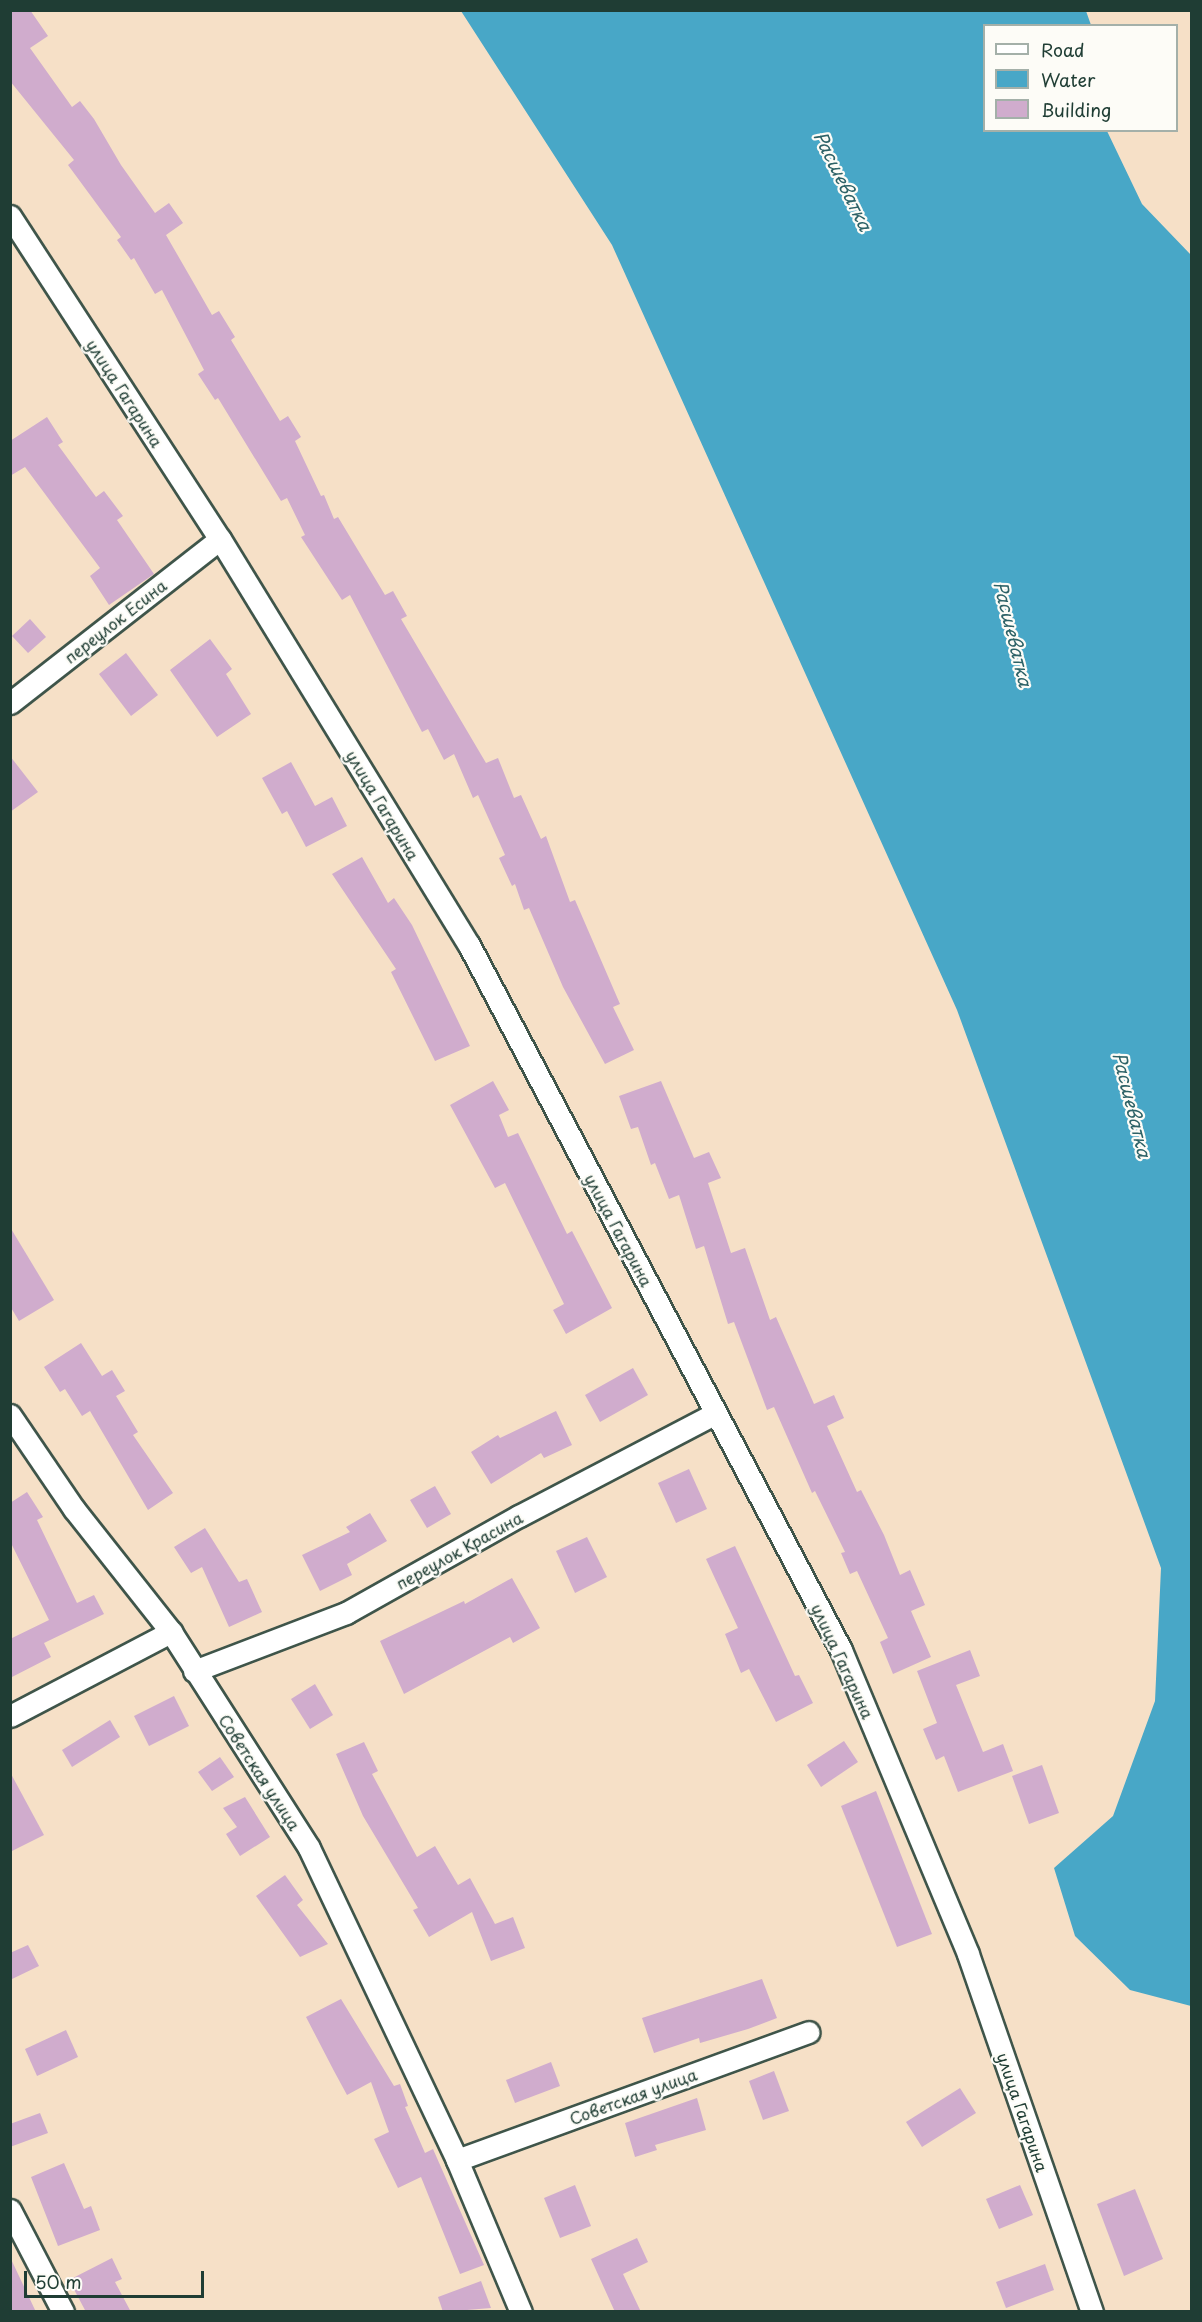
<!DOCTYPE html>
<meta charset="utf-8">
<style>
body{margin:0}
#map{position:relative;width:1202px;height:2322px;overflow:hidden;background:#f6e0c7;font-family:"Playpen Sans",sans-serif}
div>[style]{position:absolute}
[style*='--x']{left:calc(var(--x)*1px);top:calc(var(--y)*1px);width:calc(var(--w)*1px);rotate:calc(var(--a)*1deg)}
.water>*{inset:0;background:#48a7c7}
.building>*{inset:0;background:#d0accd}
.roads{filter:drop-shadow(2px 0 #3f554a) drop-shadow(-2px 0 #3f554a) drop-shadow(0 2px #3f554a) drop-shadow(0 -2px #3f554a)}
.minor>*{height:21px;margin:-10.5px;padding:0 10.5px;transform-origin:10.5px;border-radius:10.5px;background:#fff}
span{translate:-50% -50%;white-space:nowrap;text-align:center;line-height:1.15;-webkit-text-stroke:4.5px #fdfcf7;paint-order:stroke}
.street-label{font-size:16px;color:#1f3d34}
.water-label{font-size:18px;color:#2d6267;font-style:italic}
.frame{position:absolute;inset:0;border:12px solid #1f3d34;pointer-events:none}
.legend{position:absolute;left:983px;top:24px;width:195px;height:108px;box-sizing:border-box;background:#fdfcf7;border:2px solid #a4b0a9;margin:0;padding:8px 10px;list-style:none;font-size:18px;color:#1f3d34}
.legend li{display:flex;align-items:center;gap:12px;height:30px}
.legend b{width:30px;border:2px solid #a4b0a9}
.scale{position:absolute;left:24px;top:2271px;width:180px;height:27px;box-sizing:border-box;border:3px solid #1f3d34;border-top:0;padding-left:8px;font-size:18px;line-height:21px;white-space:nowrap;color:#1f3d34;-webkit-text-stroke:4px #fdfcf7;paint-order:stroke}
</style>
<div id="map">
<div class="water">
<div style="clip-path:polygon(461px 11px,1086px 11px,1091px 25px,984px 26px,984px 130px,1107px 131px,1142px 204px,1191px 255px,1191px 2006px,1130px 1990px,1075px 1936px,1054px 1868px,1113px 1816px,1155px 1701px,1161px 1568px,957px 1010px,612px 245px)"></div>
</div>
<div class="building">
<div style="clip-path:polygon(10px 10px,30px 10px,48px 36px,30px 48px,72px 107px,80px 101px,94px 119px,121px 165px,155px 213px,169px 203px,183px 223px,166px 235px,196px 287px,212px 315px,219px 311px,235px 337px,231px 340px,280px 421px,288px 416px,301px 437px,295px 441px,321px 496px,324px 495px,334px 519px,338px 517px,385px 595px,393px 591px,407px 616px,401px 619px,486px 763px,498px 758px,514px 798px,521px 795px,541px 839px,546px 836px,570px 902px,575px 900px,620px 1004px,613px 1007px,634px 1050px,605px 1064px,563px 987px,529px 908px,524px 910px,515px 884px,512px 886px,499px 858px,505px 855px,478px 795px,473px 798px,454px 754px,444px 760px,428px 729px,422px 732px,350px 595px,342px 600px,301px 537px,305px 535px,287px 498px,281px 501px,218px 398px,215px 400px,198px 374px,204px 370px,162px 290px,155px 294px,134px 258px,131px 260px,117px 240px,121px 237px,68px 165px,74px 160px,10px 81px)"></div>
<div style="clip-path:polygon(47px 417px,63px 442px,58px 445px,96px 497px,104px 491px,123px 516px,117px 520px,154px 574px,109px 605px,90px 576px,100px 568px,25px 467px,10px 476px,10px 441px)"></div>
<div style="clip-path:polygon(30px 619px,46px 637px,28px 653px,12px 636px)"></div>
<div style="clip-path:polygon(210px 639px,232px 669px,226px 674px,251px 714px,217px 737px,170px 670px)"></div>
<div style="clip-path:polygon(126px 653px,158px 695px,131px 716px,99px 674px)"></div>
<div style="clip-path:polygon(10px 756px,38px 792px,10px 812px)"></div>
<div style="clip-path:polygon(291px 762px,315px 806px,332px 797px,347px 826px,306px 847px,287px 811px,282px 814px,262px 778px)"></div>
<div style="clip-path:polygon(362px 857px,388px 903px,394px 898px,412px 925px,470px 1046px,435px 1061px,391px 972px,396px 969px,332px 874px)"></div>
<div style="clip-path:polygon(493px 1081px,509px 1110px,499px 1115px,508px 1137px,518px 1133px,567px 1234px,572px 1231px,612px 1308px,566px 1334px,553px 1310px,564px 1304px,505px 1183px,495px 1188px,450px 1105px)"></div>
<div style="clip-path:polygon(661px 1081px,694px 1158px,709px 1152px,721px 1178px,708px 1183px,731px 1253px,745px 1248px,770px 1320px,776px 1317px,814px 1404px,834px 1395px,844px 1418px,827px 1426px,857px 1492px,861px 1490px,884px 1535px,900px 1575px,910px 1570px,925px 1605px,911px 1611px,931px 1657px,893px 1674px,880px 1642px,888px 1638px,857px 1571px,850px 1574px,841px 1553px,845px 1552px,815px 1491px,812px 1493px,774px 1407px,767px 1410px,734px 1322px,728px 1324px,704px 1246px,696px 1249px,679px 1195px,669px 1199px,655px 1163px,651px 1165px,638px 1127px,631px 1129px,619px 1096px)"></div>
<div style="clip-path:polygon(10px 1227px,54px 1300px,19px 1321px,10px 1306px)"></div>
<div style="clip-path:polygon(81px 1343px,102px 1376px,112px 1370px,125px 1391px,116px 1396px,138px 1432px,133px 1435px,173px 1493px,148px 1510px,90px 1411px,82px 1416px,65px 1389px,60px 1392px,44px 1367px)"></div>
<div style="clip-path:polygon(633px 1368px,648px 1395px,600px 1422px,585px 1395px)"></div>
<div style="clip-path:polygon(556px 1411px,572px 1445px,544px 1458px,541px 1453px,491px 1484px,471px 1452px,498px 1435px,500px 1438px)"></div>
<div style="clip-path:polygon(689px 1469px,707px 1509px,676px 1523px,658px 1483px)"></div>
<div style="clip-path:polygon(435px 1486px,451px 1514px,427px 1528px,410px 1500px)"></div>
<div style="clip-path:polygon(27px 1492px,43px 1517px,37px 1520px,77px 1603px,94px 1595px,104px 1614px,44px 1643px,51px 1657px,10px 1678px,10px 1639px,49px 1620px,10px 1541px,10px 1503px)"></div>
<div style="clip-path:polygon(370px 1513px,387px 1541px,347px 1564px,352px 1575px,320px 1591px,302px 1555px,350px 1532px,346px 1527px)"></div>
<div style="clip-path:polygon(205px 1528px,239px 1582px,247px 1579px,262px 1612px,229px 1627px,202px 1567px,191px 1573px,174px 1547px)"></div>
<div style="clip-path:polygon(587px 1537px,607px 1577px,575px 1593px,556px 1551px)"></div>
<div style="clip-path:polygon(735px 1546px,795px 1676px,799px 1675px,813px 1703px,776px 1722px,749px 1669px,741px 1673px,725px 1634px,738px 1628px,706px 1559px)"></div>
<div style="clip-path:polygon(512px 1578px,540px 1628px,513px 1643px,510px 1637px,404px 1694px,380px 1641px,464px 1601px,465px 1604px)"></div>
<div style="clip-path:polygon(970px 1650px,980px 1676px,956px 1685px,983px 1752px,1003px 1744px,1013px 1771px,958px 1792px,944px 1756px,936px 1760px,923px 1729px,937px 1723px,917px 1671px)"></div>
<div style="clip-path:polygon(315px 1684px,333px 1715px,310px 1729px,291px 1699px)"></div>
<div style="clip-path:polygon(174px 1696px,189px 1726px,149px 1746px,134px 1716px)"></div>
<div style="clip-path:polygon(110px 1720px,120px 1737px,72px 1767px,62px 1750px)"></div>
<div style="clip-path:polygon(844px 1741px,858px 1762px,821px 1787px,807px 1765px)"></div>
<div style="clip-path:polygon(364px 1742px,378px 1771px,372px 1774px,417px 1857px,435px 1846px,458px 1885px,470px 1878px,495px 1924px,513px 1917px,525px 1948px,491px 1961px,472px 1912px,429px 1937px,413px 1910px,418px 1908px,363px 1816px,336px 1754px)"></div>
<div style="clip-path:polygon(220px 1757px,234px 1777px,212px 1791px,198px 1772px)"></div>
<div style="clip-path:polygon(1042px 1765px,1059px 1813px,1029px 1824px,1012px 1776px)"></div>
<div style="clip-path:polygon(10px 1772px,44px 1835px,10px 1852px)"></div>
<div style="clip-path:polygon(876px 1791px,932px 1934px,897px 1947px,841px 1806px)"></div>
<div style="clip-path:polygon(245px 1797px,270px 1837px,240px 1856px,226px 1834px,237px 1827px,223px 1808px)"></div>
<div style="clip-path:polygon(285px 1875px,303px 1900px,297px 1905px,328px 1944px,300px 1957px,256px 1896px)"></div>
<div style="clip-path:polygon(28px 1945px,39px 1966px,10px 1980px,10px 1953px)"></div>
<div style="clip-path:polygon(762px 1979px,777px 2018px,748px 2029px,700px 2043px,699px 2038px,654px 2053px,642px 2018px)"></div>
<div style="clip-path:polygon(341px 1999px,394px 2086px,400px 2084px,408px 2106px,405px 2107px,425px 2153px,433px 2149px,484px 2265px,460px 2274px,421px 2177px,398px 2188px,374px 2139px,389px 2132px,371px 2082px,347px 2095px,334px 2071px,306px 2017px)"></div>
<div style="clip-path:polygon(66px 2030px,78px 2057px,37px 2076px,25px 2049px)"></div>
<div style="clip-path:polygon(551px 2062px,560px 2086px,515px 2103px,506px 2080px)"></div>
<div style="clip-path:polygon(774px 2071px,789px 2111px,763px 2120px,749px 2081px)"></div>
<div style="clip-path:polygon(960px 2088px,976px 2113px,922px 2147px,906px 2122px)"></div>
<div style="clip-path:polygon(697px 2098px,706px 2130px,655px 2145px,657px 2150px,635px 2157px,625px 2123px)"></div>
<div style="clip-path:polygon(40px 2113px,48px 2133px,10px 2147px,10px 2124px)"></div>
<div style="clip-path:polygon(64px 2163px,84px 2209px,91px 2206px,100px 2230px,58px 2246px,31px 2177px)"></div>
<div style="clip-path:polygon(575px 2185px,591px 2226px,560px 2238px,544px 2198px)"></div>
<div style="clip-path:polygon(1020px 2185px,1033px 2215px,999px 2229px,986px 2199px)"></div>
<div style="clip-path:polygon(1135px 2189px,1163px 2259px,1124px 2276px,1097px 2204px)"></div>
<div style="clip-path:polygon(637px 2238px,648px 2262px,623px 2274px,641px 2312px,615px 2312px,591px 2259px)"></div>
<div style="clip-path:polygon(10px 2257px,36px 2312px,10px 2312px)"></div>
<div style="clip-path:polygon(112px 2258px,122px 2279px,115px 2282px,131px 2312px,86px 2312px,69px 2280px)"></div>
<div style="clip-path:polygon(1045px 2264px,1054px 2290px,1006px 2308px,996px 2282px)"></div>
<div style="clip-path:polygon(481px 2281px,491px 2308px,443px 2312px,438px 2297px)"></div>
</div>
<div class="roads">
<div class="minor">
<div style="--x:10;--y:216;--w:385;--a:57"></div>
<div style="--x:220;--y:539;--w:476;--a:58.5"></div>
<div style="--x:469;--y:945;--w:797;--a:62.18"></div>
<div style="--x:841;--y:1650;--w:329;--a:67.3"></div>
<div style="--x:968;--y:1954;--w:379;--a:70.9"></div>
<div style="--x:10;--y:703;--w:266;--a:-38"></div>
<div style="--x:10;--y:1415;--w:114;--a:55.8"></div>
<div style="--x:74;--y:1509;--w:157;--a:51.7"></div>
<div style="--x:171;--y:1632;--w:256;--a:57.4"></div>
<div style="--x:309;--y:1848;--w:345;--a:64.6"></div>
<div style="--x:457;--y:2160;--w:165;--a:67.2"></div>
<div style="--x:194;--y:1671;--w:163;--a:-20.9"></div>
<div style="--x:346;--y:1613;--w:198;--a:-29.3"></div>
<div style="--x:519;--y:1516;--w:222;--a:-27.6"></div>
<div style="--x:10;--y:1716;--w:182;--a:-27.6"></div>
<div style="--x:457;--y:2160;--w:374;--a:-20"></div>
<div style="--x:10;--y:2210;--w:115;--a:62.5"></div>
</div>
</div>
<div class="street-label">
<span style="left:125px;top:393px;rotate:57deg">улица Гагарина</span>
<span style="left:115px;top:621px;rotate:-38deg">переулок Есина</span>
<span style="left:383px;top:805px;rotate:59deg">улица Гагарина</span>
<span style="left:619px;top:1230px;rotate:62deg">улица Гагарина</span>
<span style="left:459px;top:1550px;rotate:-29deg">переулок Красина</span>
<span style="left:843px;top:1661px;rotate:65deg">улица Гагарина</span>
<span style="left:260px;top:1772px;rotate:57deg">Советская улица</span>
<span style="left:633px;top:2096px;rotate:-20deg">Советская улица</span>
<span style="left:1023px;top:2112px;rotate:71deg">улица Гагарина</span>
</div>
<div class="water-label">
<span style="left:843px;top:181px;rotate:64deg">Расшеватка</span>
<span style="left:1013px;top:634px;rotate:76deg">Расшеватка</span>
<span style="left:1132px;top:1105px;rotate:76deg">Расшеватка</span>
</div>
<div class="frame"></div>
<ul class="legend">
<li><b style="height:8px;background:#fff"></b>Road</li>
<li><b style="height:16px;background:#48a7c7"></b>Water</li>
<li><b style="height:16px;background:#d0accd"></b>Building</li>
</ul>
<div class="scale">50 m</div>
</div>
